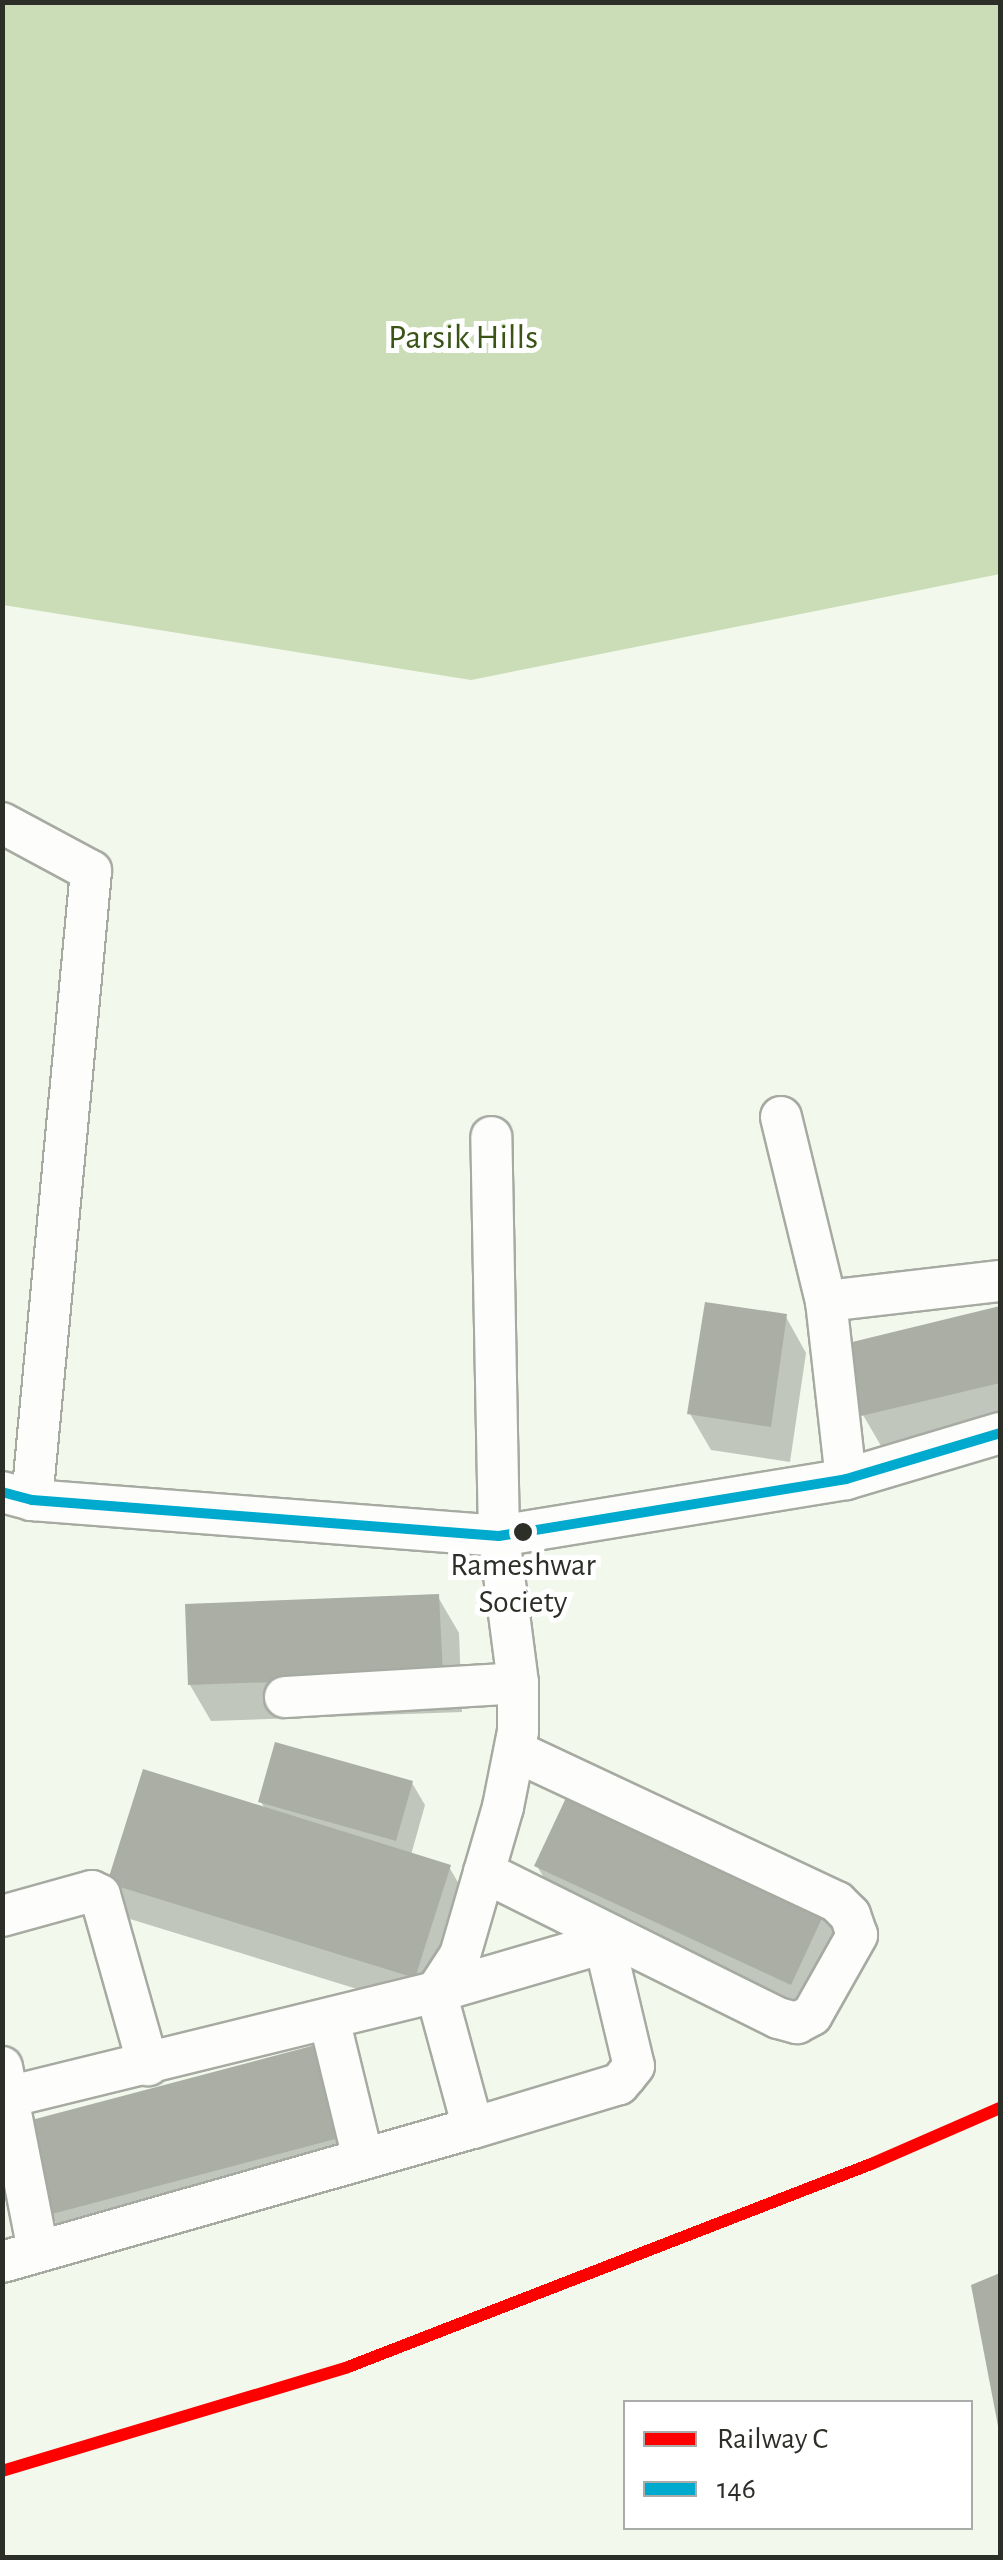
<!DOCTYPE html>
<style>
body{margin:0}
#map{position:relative;width:1003px;height:2560px;overflow:hidden;background:#f2f8ec;font-family:"Alegreya Sans",sans-serif}
div>[style]{position:absolute}
[style*='--x']{left:calc(var(--x)*1px);top:calc(var(--y)*1px);width:calc(var(--w)*1px);rotate:calc(var(--a)*1deg)}
.forest>*{inset:0;background:#cbddb7}
.shadow>*{inset:0;background:#0003}
.building>*{inset:0;background:#aaaea5}
.roads{filter:drop-shadow(2px 0 #a6aaa1) drop-shadow(-2px 0 #a6aaa1) drop-shadow(0 2px #a6aaa1) drop-shadow(0 -2px #a6aaa1)}
.street>*{height:40px;margin:-20px;padding:0 20px;transform-origin:20px;border-radius:20px;background:#fdfefc}
.bus-1>*{height:10px;margin:-5px;padding:0 5px;transform-origin:5px;border-radius:5px;background:#00a9ce}
.rail-1>*{height:12px;margin:-6px;padding:0 6px;transform-origin:6px;border-radius:6px;background:#f00}
.dots>*{width:28px;height:28px;translate:-50% -50%;box-sizing:border-box;border:5px solid #fff;border-radius:50%}
span{translate:-50% -50%;white-space:nowrap;text-align:center;line-height:1.15;-webkit-text-stroke:10px #fff;paint-order:stroke}
.bus-label{font-size:32px;color:#2b2f27}
.park-label{font-size:35px;color:#3a5416}
.frame{position:absolute;inset:0;border:5px solid #2b2f27;pointer-events:none}
.legend{position:absolute;left:623px;top:2400px;width:350px;height:130px;box-sizing:border-box;background:#fff;border:2px solid #aaaca9;margin:0;padding:12px 18px;list-style:none;font-size:30px;color:#2b2f27}
.legend li{display:flex;align-items:center;gap:20px;height:50px}
.legend b{width:50px;border:2px solid #aaaca9}
</style>
<div id="map">
<div class="forest">
<div style="clip-path:polygon(2px 3px,1000px 3px,1000px 574px,471px 680px,3px 605px)"></div>
</div>
<div class="shadow">
<div style="clip-path:polygon(1000px 1309px,1000px 1423px,884px 1451px,863px 1415px,847px 1346px)"></div>
<div style="clip-path:polygon(786px 1317px,806px 1353px,790px 1462px,711px 1450px,690px 1414px)"></div>
<div style="clip-path:polygon(438px 1597px,459px 1633px,462px 1712px,211px 1721px,190px 1685px)"></div>
<div style="clip-path:polygon(412px 1783px,425px 1805px,411px 1855px,449px 1867px,470px 1903px,435px 2013px,130px 1919px,110px 1882px,265px 1809px,261px 1802px)"></div>
<div style="clip-path:polygon(537px 1866px,827px 1905px,848px 1941px,812px 2019px,558px 1902px)"></div>
<div style="clip-path:polygon(318px 2047px,358px 2166px,67px 2242px,51px 2214px)"></div>
<div style="clip-path:polygon(1000px 2276px,1000px 2428px,974px 2287px)"></div>
</div>
<div class="building">
<div style="clip-path:polygon(705px 1302px,787px 1314px,771px 1427px,687px 1414px)"></div>
<div style="clip-path:polygon(1000px 1306px,1000px 1383px,861px 1416px,844px 1344px)"></div>
<div style="clip-path:polygon(439px 1594px,443px 1676px,188px 1685px,185px 1604px)"></div>
<div style="clip-path:polygon(275px 1742px,413px 1781px,396px 1841px,258px 1802px)"></div>
<div style="clip-path:polygon(143px 1769px,451px 1865px,415px 1978px,107px 1883px)"></div>
<div style="clip-path:polygon(572px 1785px,829px 1903px,791px 1985px,534px 1866px)"></div>
<div style="clip-path:polygon(319px 2044px,343px 2137px,48px 2215px,24px 2122px)"></div>
<div style="clip-path:polygon(1000px 2273px,1000px 2431px,999px 2431px,971px 2285px)"></div>
</div>
<div class="roads">
<div class="street">
<div style="--x:2;--y:823;--w:101;--a:28.3"></div>
<div style="--x:91;--y:871;--w:632;--a:95.36"></div>
<div style="--x:781;--y:1117;--w:189;--a:76.3"></div>
<div style="--x:826;--y:1301;--w:179;--a:83.6"></div>
<div style="--x:826;--y:1301;--w:175;--a:-6.6"></div>
<div style="--x:2;--y:1492;--w:31;--a:15"></div>
<div style="--x:32;--y:1500;--w:468;--a:4.4"></div>
<div style="--x:499;--y:1536;--w:352;--a:-9.3"></div>
<div style="--x:846;--y:1479;--w:161;--a:-16.6"></div>
<div style="--x:285;--y:1697;--w:233;--a:-3.4"></div>
<div style="--x:484;--y:1872;--w:328;--a:26.4"></div>
<div style="--x:778;--y:2018;--w:20;--a:15"></div>
<div style="--x:797;--y:2023;--w:17;--a:-28"></div>
<div style="--x:812;--y:2015;--w:92;--a:-60.6"></div>
<div style="--x:857;--y:1935;--w:21;--a:-109"></div>
<div style="--x:850;--y:1915;--w:18;--a:-135"></div>
<div style="--x:837;--y:1902;--w:356;--a:-154.9"></div>
<div style="--x:2;--y:1916;--w:93;--a:-15.5"></div>
<div style="--x:92;--y:1891;--w:9;--a:27"></div>
<div style="--x:100;--y:1895;--w:177;--a:74.2"></div>
<div style="--x:329;--y:2019;--w:144;--a:76.3"></div>
<div style="--x:2;--y:2067;--w:187;--a:78.9"></div>
<div style="--x:8;--y:2097;--w:441;--a:-13.8"></div>
<div style="--x:436;--y:1992;--w:164;--a:-16.3"></div>
<div style="--x:593;--y:1946;--w:7;--a:16"></div>
<div style="--x:600;--y:1948;--w:9;--a:36"></div>
<div style="--x:607;--y:1953;--w:116;--a:76.6"></div>
<div style="--x:634;--y:2066;--w:13;--a:129"></div>
<div style="--x:626;--y:2076;--w:11;--a:131"></div>
<div style="--x:619;--y:2084;--w:152;--a:163.2"></div>
<div style="--x:2;--y:2262;--w:490;--a:-15.9"></div>
<div style="--x:473;--y:2128;--w:141;--a:-105.2"></div>
<div style="--x:436;--y:1992;--w:44;--a:-57"></div>
<div style="--x:460;--y:1955;--w:154;--a:-73.8"></div>
<div style="--x:503;--y:1807;--w:77;--a:-78.8"></div>
<div style="--x:518;--y:1731;--w:48;--a:-90"></div>
<div style="--x:518;--y:1683;--w:148;--a:-97.4"></div>
<div style="--x:499;--y:1536;--w:399;--a:-91.1"></div>
</div>
</div>
<div class="bus-1">
<div style="--x:2;--y:1492;--w:31;--a:15"></div>
<div style="--x:32;--y:1500;--w:468;--a:4.4"></div>
<div style="--x:499;--y:1536;--w:352;--a:-9.3"></div>
<div style="--x:846;--y:1479;--w:161;--a:-16.6"></div>
</div>
<div class="rail-1">
<div style="--x:2;--y:2471;--w:361;--a:-16.7"></div>
<div style="--x:348;--y:2367;--w:561;--a:-21.21"></div>
<div style="--x:871;--y:2164;--w:141;--a:-23.5"></div>
</div>
<div class="dots">
<div style="left:523px;top:1532px;background:#2b2f27"></div>
</div>
<div class="bus-label">
<span style="left:523px;top:1584px">Rameshwar<br>Society</span>
</div>
<div class="park-label">
<span style="left:463px;top:338px">Parsik Hills</span>
</div>
<div class="frame"></div>
<ul class="legend">
<li><b style="height:12px;background:#f00"></b>Railway C</li>
<li><b style="height:12px;background:#00a9ce"></b>146</li>
</ul>
</div>
